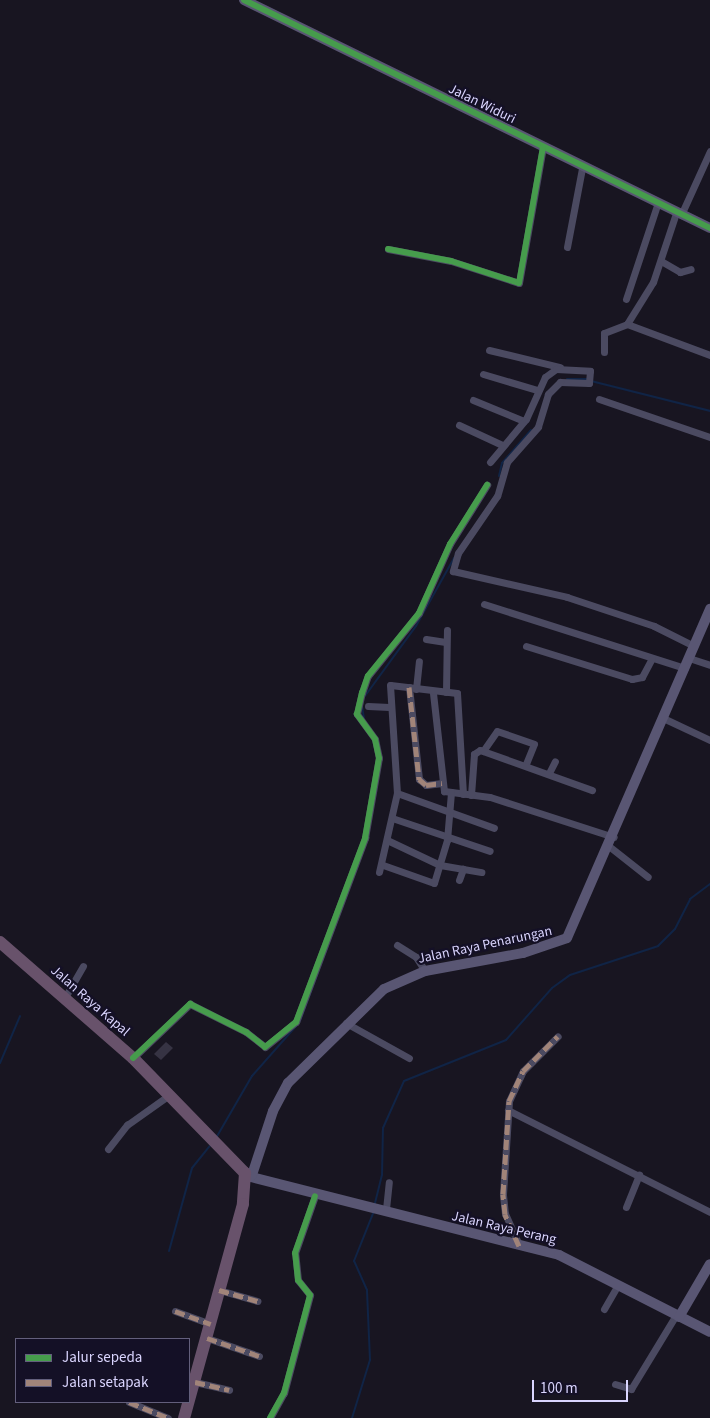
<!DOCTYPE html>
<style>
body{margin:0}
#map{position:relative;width:710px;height:1418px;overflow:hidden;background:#181521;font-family:"Source Sans 3",sans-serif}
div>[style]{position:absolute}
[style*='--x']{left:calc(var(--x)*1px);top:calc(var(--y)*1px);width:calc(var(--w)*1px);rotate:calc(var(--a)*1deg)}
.stream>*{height:2px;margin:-1px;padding:0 1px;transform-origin:1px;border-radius:1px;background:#102446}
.building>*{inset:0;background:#363343}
.street>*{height:7px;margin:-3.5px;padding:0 3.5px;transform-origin:3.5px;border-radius:3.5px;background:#4b4a61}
.secondary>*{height:10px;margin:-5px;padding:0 5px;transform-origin:5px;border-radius:5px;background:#595673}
.highway>*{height:12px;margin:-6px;padding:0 6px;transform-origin:6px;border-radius:6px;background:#68526b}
.quiet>*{height:5px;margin-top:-2.5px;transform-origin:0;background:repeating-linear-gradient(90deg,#a18479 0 10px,transparent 0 15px)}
.cycleway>*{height:6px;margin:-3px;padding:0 3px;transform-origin:3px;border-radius:3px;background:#469c4c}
span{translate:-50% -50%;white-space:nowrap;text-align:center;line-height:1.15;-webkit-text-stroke:4.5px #141026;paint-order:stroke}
.street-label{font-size:14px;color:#dad5fe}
.legend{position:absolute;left:15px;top:1338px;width:175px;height:65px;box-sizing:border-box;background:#141026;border:1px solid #635f7c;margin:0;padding:6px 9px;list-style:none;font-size:15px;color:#dad5fe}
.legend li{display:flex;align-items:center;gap:10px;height:25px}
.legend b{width:25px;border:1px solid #635f7c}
.scale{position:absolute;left:532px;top:1380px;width:96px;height:22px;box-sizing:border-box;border:2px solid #dad5fe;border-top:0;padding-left:6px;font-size:15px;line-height:18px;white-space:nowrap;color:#dad5fe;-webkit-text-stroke:4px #141026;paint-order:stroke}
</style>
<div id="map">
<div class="stream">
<div style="--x:567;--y:379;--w:20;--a:0"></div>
<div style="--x:591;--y:381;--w:123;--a:14.1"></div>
<div style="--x:499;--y:476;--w:13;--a:-77"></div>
<div style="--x:502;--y:463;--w:44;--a:-48.7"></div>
<div style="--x:365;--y:696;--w:87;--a:-53.9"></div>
<div style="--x:416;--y:626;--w:78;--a:-60.8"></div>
<div style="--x:362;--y:706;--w:12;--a:81"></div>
<div style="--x:300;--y:1021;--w:190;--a:-69.7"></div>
<div style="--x:0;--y:1063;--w:51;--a:-66.9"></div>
<div style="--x:216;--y:1138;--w:72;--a:-59.9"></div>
<div style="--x:252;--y:1076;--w:68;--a:-48.6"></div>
<div style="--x:375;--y:1203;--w:29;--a:-76"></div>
<div style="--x:382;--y:1175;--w:47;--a:-88.8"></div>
<div style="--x:383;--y:1128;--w:51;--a:-65.9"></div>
<div style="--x:404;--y:1081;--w:110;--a:-21.9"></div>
<div style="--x:506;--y:1040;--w:69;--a:-48.5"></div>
<div style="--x:552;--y:988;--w:22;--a:-36"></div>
<div style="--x:570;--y:975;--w:93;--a:-18.2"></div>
<div style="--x:658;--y:946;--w:24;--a:-45"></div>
<div style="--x:675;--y:929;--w:34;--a:-63"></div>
<div style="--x:690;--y:899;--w:25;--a:-37"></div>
<div style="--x:169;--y:1251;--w:86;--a:-74.5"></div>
<div style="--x:192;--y:1168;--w:28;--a:-51"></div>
<div style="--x:352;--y:1418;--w:61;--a:-72.8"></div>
<div style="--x:370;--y:1360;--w:70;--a:-92.5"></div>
<div style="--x:367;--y:1290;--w:32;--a:-114"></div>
<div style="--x:354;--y:1261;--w:54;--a:-68.2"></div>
</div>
<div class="building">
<div style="clip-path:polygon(166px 1042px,173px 1048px,161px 1060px,154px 1054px)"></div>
</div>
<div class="street">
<div style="--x:676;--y:213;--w:73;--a:108.4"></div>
<div style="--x:653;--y:282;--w:49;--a:121.8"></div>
<div style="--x:627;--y:324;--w:89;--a:20.5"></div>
<div style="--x:681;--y:215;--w:70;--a:-65.6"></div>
<div style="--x:567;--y:247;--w:80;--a:-79.2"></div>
<div style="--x:388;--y:249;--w:64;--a:10.8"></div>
<div style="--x:451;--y:261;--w:71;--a:17.9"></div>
<div style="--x:519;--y:283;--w:138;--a:-80"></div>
<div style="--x:661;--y:261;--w:22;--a:30"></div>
<div style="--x:680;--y:272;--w:11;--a:-15"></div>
<div style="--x:626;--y:299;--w:99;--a:-71.7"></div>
<div style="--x:489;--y:350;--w:73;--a:13.5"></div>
<div style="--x:604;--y:352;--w:19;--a:-90"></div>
<div style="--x:604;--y:333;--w:25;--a:-21"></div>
<div style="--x:483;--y:374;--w:56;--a:16.5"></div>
<div style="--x:599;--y:399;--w:117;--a:18.9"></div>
<div style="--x:473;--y:400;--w:55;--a:22.4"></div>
<div style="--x:459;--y:425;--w:47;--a:24.9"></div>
<div style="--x:490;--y:462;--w:56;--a:-50.1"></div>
<div style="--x:526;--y:419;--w:46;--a:-65.7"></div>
<div style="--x:545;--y:377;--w:14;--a:-36"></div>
<div style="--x:556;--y:369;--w:34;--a:3"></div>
<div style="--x:590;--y:371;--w:12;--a:95"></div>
<div style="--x:589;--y:383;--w:29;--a:-178"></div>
<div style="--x:560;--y:382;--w:17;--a:135"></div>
<div style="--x:548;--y:394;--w:34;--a:107"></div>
<div style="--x:538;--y:427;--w:47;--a:131.5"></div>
<div style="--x:507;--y:462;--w:35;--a:106"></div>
<div style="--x:497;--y:496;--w:69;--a:124.4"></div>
<div style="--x:458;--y:553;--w:19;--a:106"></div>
<div style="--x:453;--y:571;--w:117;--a:12.8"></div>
<div style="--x:567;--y:597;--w:92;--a:18.4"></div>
<div style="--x:654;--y:626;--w:45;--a:26.6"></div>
<div style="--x:484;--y:604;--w:211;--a:17.7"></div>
<div style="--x:426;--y:639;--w:18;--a:9"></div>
<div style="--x:526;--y:646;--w:111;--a:17.3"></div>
<div style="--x:632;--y:679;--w:10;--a:-11"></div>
<div style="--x:642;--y:677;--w:21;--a:-62"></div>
<div style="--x:689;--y:658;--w:22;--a:18"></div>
<div style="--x:409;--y:687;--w:93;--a:83.8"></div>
<div style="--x:419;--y:779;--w:9;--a:41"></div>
<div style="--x:426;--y:785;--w:16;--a:-7"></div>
<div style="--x:416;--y:689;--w:28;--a:-84"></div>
<div style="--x:446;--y:692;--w:62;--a:-89.1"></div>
<div style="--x:433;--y:693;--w:99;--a:83.6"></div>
<div style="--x:444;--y:791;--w:46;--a:7.4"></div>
<div style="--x:490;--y:797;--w:130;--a:17.9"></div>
<div style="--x:368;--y:706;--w:21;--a:3"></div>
<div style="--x:663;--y:718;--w:52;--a:25.1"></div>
<div style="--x:483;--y:751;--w:24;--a:-55"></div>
<div style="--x:497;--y:731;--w:39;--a:19"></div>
<div style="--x:534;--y:744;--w:22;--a:112"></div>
<div style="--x:549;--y:773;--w:13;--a:-63"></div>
<div style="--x:463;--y:794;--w:101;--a:-93.4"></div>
<div style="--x:457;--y:693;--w:67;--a:-173.2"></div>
<div style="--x:390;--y:685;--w:108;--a:86.3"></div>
<div style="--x:397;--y:793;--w:103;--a:19.8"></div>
<div style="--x:471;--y:795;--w:41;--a:-85.8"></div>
<div style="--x:474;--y:754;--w:7;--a:-34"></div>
<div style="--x:480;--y:750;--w:119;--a:19.7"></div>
<div style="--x:392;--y:818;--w:103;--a:18.6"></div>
<div style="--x:387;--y:840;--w:59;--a:25.3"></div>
<div style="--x:440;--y:865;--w:42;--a:9.7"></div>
<div style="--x:610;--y:847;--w:48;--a:38.3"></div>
<div style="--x:383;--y:865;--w:54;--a:19.4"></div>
<div style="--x:434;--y:883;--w:45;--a:-73.2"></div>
<div style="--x:447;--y:840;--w:48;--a:-85.2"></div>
<div style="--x:379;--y:872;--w:81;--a:-77.2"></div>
<div style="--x:459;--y:880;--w:12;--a:-70"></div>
<div style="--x:397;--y:945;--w:22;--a:32"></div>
<div style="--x:416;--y:957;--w:17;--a:57"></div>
<div style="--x:64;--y:999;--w:38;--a:-60"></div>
<div style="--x:346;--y:1023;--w:72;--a:29.1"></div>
<div style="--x:133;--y:1058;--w:79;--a:-43.5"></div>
<div style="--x:190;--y:1004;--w:63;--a:26.6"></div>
<div style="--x:246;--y:1032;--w:24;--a:38"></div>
<div style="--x:265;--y:1047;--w:40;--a:-39"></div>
<div style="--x:296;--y:1022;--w:197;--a:-69.4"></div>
<div style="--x:365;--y:838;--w:81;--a:-80.1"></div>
<div style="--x:379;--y:758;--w:19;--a:-102"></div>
<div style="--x:375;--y:739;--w:31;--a:-126"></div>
<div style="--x:357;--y:714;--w:22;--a:-77"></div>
<div style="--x:362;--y:693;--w:18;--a:-71"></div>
<div style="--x:368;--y:676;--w:81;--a:-51"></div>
<div style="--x:419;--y:613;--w:76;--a:-65.8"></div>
<div style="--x:450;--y:544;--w:70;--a:-57.9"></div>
<div style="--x:508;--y:1110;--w:226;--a:26.8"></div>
<div style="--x:108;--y:1149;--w:31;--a:-52"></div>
<div style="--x:127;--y:1125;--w:52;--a:-35.5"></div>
<div style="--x:626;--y:1207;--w:35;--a:-68"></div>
<div style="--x:386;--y:1209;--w:27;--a:-84"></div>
<div style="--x:519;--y:1245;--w:34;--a:-114"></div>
<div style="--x:505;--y:1214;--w:20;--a:-96"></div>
<div style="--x:503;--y:1194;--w:93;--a:-86.3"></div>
<div style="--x:509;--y:1101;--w:33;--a:-65"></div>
<div style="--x:523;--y:1071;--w:49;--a:-45"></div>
<div style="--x:219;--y:1290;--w:40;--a:16"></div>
<div style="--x:604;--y:1309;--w:28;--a:-60"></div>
<div style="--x:175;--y:1311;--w:38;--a:20"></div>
<div style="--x:207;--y:1338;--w:55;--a:19.1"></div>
<div style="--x:195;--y:1382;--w:35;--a:13"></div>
<div style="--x:615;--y:1384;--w:17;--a:17"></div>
<div style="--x:631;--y:1389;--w:87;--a:-58.7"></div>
<div style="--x:129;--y:1402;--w:42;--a:22.3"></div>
<div style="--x:270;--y:1418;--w:29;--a:-61"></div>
<div style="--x:284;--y:1393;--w:101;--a:-75.1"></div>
<div style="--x:310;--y:1295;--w:19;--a:-129"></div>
<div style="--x:298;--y:1280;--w:27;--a:-96"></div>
<div style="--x:295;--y:1253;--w:60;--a:-70.7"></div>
</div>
<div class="secondary">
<div style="--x:244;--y:0;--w:519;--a:26.07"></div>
<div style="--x:251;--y:1177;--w:318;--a:14.2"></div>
<div style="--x:559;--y:1255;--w:169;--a:27"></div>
<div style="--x:246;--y:1179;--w:7;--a:-34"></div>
<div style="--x:252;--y:1175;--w:67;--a:-71.8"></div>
<div style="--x:273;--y:1111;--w:32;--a:-62"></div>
<div style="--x:288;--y:1083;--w:134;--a:-44.4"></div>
<div style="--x:384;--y:989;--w:45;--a:-23.7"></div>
<div style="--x:425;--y:971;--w:100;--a:-10.4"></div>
<div style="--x:523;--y:953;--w:46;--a:-18.8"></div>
<div style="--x:567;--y:938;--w:359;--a:-66.5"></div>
<div style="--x:679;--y:1317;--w:61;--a:-59.7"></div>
</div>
<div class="highway">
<div style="--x:0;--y:942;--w:176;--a:41.1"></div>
<div style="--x:133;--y:1058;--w:161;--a:45.8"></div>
<div style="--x:245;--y:1173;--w:31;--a:94"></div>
<div style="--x:243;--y:1204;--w:222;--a:105.4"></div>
</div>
<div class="quiet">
<div style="--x:409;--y:687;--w:93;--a:83.8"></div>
<div style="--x:419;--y:779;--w:9;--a:41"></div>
<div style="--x:426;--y:785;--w:16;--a:-7"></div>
<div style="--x:519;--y:1246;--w:35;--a:-114"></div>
<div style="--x:505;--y:1214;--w:20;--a:-96"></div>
<div style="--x:503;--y:1194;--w:93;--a:-86.3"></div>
<div style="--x:509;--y:1101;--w:33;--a:-65"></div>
<div style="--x:523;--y:1071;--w:49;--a:-45"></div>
<div style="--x:219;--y:1290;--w:40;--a:16"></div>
<div style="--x:175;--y:1311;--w:38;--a:20"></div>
<div style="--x:207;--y:1338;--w:55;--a:19.1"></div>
<div style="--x:195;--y:1382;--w:35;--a:13"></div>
<div style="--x:129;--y:1402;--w:42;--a:22.3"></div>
</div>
<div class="cycleway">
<div style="--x:244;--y:0;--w:519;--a:26.07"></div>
<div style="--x:388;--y:249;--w:64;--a:10.8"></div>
<div style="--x:451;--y:261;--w:71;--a:17.9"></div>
<div style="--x:519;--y:283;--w:138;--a:-80"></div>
<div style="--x:133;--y:1058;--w:79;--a:-43.5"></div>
<div style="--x:190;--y:1004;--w:63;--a:26.6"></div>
<div style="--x:246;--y:1032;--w:24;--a:38"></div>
<div style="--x:265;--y:1047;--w:40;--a:-39"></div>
<div style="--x:296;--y:1022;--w:197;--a:-69.4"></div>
<div style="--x:365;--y:838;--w:81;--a:-80.1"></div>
<div style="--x:379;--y:758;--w:19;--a:-102"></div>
<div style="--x:375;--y:739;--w:31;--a:-126"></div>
<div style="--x:357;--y:714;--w:22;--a:-77"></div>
<div style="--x:362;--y:693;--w:18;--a:-71"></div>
<div style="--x:368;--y:676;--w:81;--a:-51"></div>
<div style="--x:419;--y:613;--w:76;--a:-65.8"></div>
<div style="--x:450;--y:544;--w:70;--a:-57.9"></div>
<div style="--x:270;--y:1418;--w:29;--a:-61"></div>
<div style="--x:284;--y:1393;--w:101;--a:-75.1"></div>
<div style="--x:310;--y:1295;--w:19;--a:-129"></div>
<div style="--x:298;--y:1280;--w:27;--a:-96"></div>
<div style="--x:295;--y:1253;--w:60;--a:-70.7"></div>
</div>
<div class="street-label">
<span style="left:482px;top:104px;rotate:26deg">Jalan Widuri</span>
<span style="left:485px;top:945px;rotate:-12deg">Jalan Raya Penarungan</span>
<span style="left:90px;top:1001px;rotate:41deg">Jalan Raya Kapal</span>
<span style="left:504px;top:1228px;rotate:13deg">Jalan Raya Perang</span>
</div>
<ul class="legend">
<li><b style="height:6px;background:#469c4c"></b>Jalur sepeda</li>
<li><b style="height:6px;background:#a18479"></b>Jalan setapak</li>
</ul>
<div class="scale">100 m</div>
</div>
